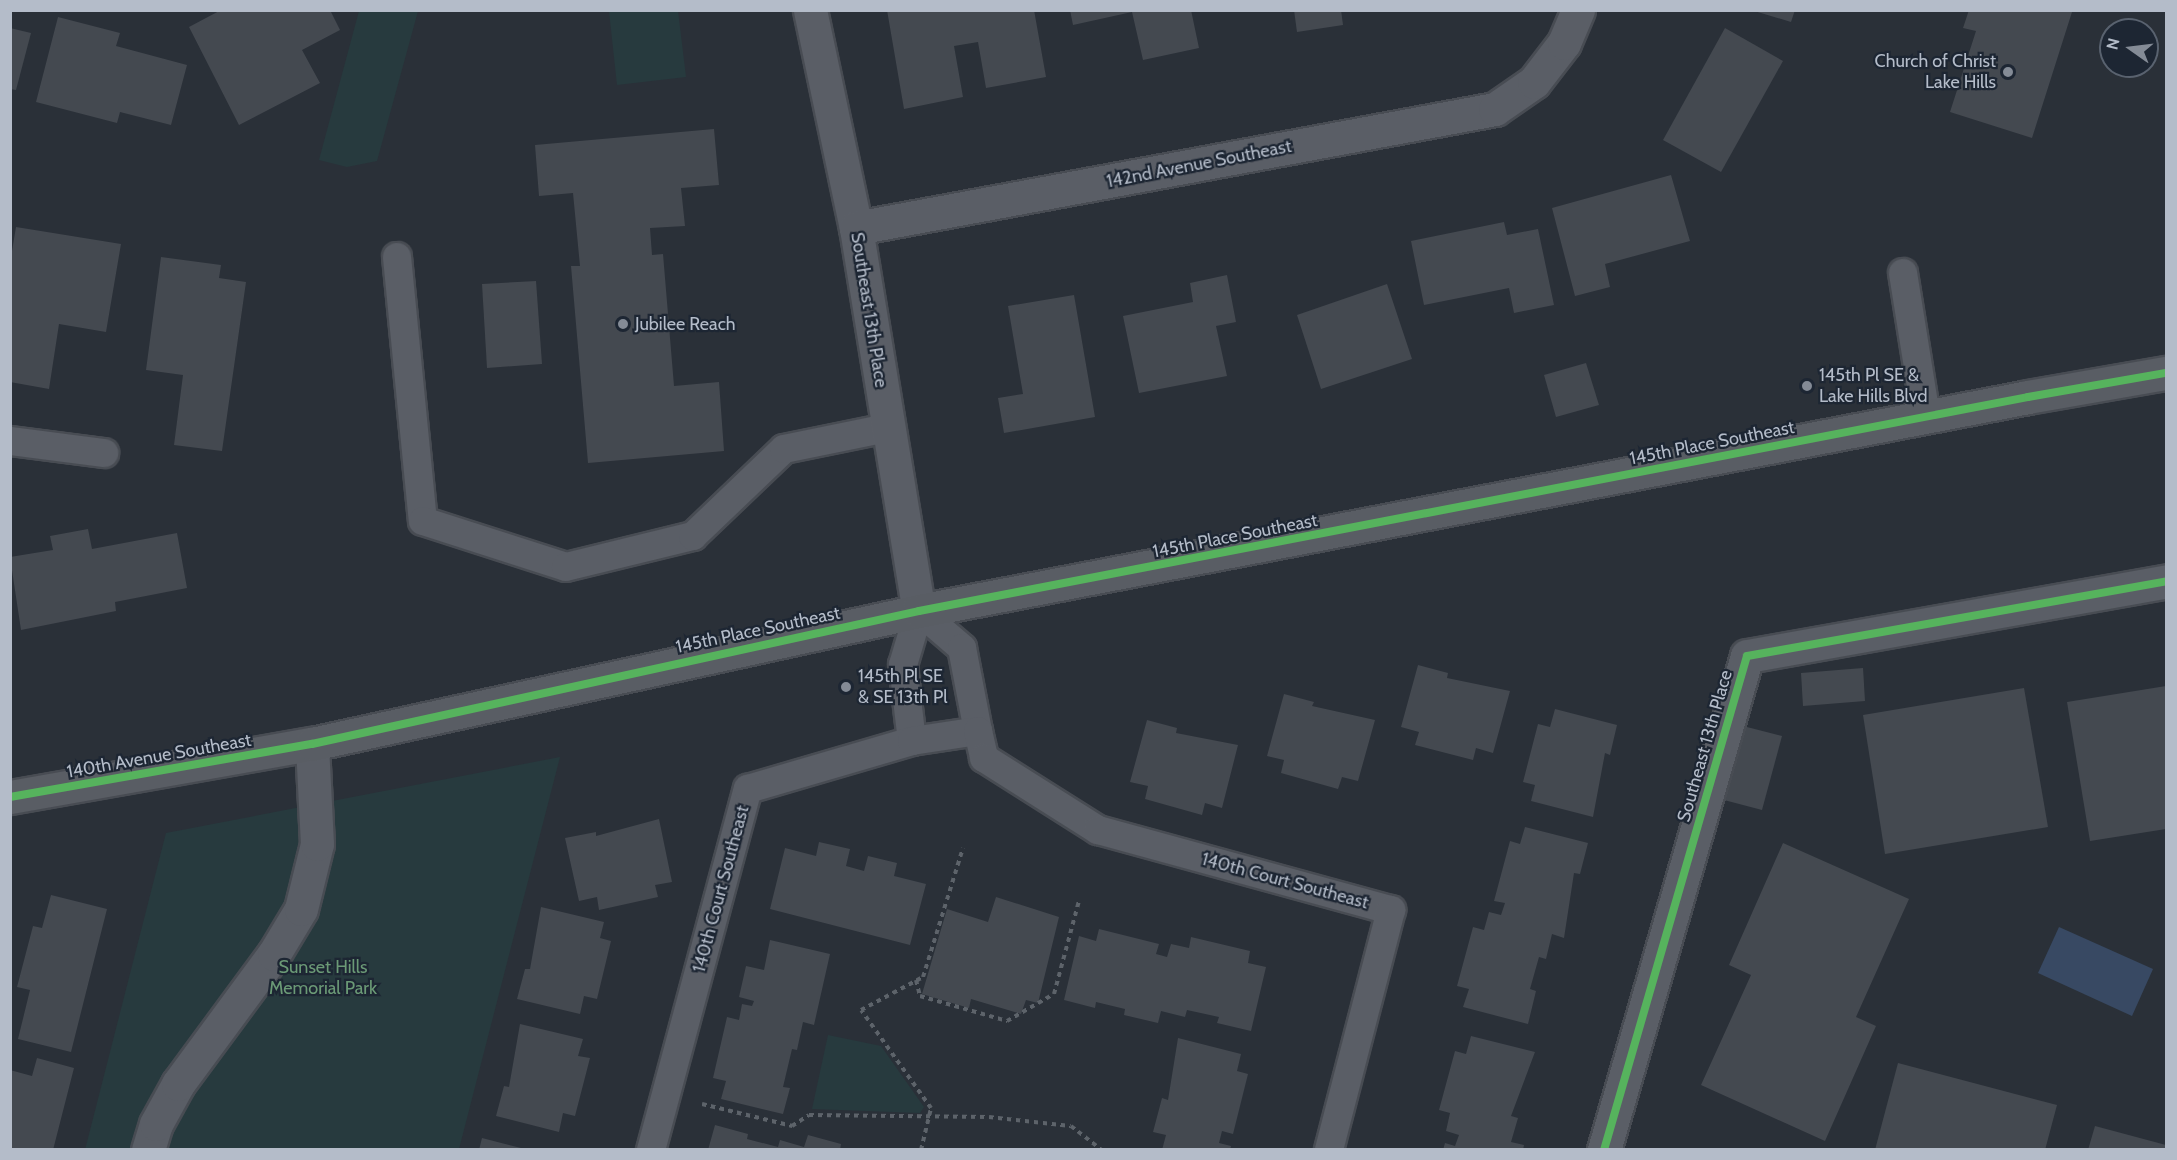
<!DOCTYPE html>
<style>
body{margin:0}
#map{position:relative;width:2177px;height:1160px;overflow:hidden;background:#2a3038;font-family:Cabin,sans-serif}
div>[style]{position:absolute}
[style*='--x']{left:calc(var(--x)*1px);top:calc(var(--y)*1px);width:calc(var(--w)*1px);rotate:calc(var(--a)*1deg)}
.green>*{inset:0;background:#273a3e}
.water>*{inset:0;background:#384963}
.building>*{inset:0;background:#444950}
.path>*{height:4px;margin-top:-2px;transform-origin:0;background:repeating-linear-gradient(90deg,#5d636a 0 4.5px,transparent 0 9px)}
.roads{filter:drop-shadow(2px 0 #484c53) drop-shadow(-2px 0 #484c53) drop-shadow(0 2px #484c53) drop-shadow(0 -2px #484c53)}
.lane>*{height:28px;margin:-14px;padding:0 14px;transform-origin:14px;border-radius:14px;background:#5a5e66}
.street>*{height:33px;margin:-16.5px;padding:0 16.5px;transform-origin:16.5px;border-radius:16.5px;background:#5a5e66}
.secondary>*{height:33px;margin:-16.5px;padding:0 16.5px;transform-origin:16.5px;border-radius:16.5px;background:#595d64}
.cycleway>*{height:8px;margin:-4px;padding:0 4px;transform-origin:4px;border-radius:4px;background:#56b35d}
.dots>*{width:16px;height:16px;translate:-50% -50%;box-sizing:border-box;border:3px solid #1d2633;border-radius:50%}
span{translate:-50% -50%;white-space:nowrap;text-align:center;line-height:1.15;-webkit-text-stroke:4.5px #1d2633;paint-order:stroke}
.poi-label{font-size:18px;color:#b4bcc9}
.right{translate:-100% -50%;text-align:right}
.left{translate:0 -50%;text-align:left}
.street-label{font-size:18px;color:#b4bcc9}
.park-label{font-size:18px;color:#6b9a76}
.frame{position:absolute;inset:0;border:12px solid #b4bcc9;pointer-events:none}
.north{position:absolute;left:2099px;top:18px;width:60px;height:60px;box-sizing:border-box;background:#1d2633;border:2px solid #59626f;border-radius:50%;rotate:284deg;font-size:16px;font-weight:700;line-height:24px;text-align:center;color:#b4bcc9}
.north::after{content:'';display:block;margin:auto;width:21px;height:27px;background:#848b96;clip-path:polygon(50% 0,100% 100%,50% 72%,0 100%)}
</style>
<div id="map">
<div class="green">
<div style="clip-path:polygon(359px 11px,418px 11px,377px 161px,347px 167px,319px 160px)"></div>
<div style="clip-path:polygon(609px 11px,678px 11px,686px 77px,617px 85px)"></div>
<div style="clip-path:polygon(560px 757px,459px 1149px,85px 1150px,166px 833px)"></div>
<div style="clip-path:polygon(828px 1035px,881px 1046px,924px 1107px,920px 1113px,812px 1109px)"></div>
</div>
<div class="water">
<div style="clip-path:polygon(2059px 927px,2153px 969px,2132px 1016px,2038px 973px)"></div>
</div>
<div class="building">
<div style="clip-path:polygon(221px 10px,330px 10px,340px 30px,302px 50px,320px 83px,239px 125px,189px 27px)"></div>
<div style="clip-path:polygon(887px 10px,1034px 10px,1046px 77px,986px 88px,978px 42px,954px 46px,963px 97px,904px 109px)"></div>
<div style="clip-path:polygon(1070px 10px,1191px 10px,1199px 48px,1143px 60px,1132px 12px,1073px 25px)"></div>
<div style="clip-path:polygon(1294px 10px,1341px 10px,1343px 25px,1297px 32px)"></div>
<div style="clip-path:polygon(1751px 10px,1795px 10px,1791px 22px)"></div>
<div style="clip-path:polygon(1969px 10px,2072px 12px,2032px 138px,1950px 112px,1976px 31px,1963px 28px)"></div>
<div style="clip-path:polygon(58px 17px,120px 33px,116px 46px,187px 65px,171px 125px,120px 112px,117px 123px,36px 102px)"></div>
<div style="clip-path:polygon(10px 28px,31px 33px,16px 90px,10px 89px)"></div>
<div style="clip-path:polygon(1725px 28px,1783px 61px,1721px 172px,1663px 140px)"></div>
<div style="clip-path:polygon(714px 129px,719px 185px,681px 188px,685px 226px,650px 228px,652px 255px,663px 254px,674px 386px,719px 382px,724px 451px,588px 463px,571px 266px,580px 266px,573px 193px,539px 196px,535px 145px)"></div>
<div style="clip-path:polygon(1671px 175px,1690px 241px,1605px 264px,1610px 287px,1575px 296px,1552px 208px)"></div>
<div style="clip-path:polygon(1504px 222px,1507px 235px,1538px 229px,1554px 305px,1514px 313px,1509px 288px,1424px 305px,1411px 241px)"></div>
<div style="clip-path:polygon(16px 227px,121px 244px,106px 332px,59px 324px,49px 389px,10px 382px,10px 263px)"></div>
<div style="clip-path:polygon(161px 257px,221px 265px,219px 278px,246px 282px,222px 451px,174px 445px,183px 375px,146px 370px)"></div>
<div style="clip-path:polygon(1227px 275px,1236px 322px,1216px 326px,1227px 376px,1139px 393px,1123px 316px,1193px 302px,1190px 283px)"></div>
<div style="clip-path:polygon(536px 281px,542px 364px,487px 368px,482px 284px)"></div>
<div style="clip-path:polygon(1387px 284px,1412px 359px,1321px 389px,1297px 315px)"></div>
<div style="clip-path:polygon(1074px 295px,1095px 417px,1004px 433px,998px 398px,1023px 394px,1008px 306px)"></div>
<div style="clip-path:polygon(1586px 363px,1599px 405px,1556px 417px,1544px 375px)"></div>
<div style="clip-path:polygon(88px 529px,92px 549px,177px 533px,187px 588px,115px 602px,116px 611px,21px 630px,10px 557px,53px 550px,50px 536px)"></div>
<div style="clip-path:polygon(1418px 665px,1448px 673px,1447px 678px,1510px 691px,1493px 753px,1476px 748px,1473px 760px,1415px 745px,1419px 732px,1401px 727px)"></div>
<div style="clip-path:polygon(1863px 668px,1865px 701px,1803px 706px,1801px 673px)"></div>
<div style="clip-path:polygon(2166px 686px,2166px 829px,2090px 841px,2067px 702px)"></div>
<div style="clip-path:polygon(2024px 688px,2048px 827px,1885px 854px,1863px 715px)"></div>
<div style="clip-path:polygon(1284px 694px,1314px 702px,1312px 706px,1375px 720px,1358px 781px,1342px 777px,1338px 789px,1281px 773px,1284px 760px,1267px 756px)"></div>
<div style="clip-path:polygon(1555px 709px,1617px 725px,1610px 755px,1605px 753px,1593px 817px,1531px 801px,1535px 785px,1523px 782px,1538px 724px,1550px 727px)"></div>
<div style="clip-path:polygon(1147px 720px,1177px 728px,1176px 733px,1238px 745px,1222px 808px,1205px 803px,1202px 815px,1145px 799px,1148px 786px,1130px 782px)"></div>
<div style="clip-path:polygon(1743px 726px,1782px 736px,1762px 810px,1724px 800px)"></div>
<div style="clip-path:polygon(659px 819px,672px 882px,655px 885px,658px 897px,599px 910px,597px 897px,579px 901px,565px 838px,596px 832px,596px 836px)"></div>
<div style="clip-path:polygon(1525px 827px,1588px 843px,1580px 874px,1574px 873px,1564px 938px,1552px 934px,1546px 959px,1539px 957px,1530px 989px,1536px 991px,1528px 1024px,1463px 1007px,1469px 989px,1457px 986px,1473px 927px,1484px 930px,1489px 912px,1501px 915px,1505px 903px,1494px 901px,1510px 841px,1520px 844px)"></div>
<div style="clip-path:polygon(819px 842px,850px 849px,846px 866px,864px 871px,868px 856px,897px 863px,894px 876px,926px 884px,910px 945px,770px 909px,785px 848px,816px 856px)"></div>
<div style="clip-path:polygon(1783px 843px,1909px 899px,1856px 1017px,1876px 1026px,1825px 1141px,1701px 1085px,1751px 975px,1729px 965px)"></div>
<div style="clip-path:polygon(51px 895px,107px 909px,71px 1052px,18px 1039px,30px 990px,17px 987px,33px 926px,42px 928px)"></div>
<div style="clip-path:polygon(996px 897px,1059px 917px,1038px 1003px,1026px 1000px,1021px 1014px,971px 999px,969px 1008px,922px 994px,947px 909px,988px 922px)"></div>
<div style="clip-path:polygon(541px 907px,604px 922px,600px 938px,611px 941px,597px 999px,584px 996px,580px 1014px,517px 999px,525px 969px,530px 969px)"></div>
<div style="clip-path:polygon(1099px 929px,1159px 944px,1156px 954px,1167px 957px,1171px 944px,1189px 948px,1191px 937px,1250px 951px,1248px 963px,1266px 967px,1251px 1031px,1217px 1023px,1219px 1017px,1187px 1010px,1185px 1017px,1161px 1011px,1158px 1023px,1124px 1015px,1125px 1009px,1096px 1002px,1095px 1008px,1064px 1000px,1079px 936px,1096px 941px)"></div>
<div style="clip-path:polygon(770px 940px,830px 954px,814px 1025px,803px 1022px,797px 1050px,792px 1049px,783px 1087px,790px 1088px,783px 1114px,721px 1099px,726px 1081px,713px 1078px,727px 1017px,739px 1020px,742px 1004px,752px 1006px,754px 1001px,739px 997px,746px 966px,764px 970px)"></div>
<div style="clip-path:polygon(520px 1024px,583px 1039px,578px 1056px,590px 1058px,575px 1116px,563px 1113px,559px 1132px,496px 1116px,504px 1086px,509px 1087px)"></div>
<div style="clip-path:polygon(1471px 1036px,1535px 1052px,1511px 1116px,1518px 1118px,1511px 1142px,1524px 1145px,1523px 1150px,1443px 1150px,1445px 1143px,1455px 1146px,1459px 1135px,1446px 1131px,1450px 1113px,1439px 1110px,1455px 1051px,1466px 1054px)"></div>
<div style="clip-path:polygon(1178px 1038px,1241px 1054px,1237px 1071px,1248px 1074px,1233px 1134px,1222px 1131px,1219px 1143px,1231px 1146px,1230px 1150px,1162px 1150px,1166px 1135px,1153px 1132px,1162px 1098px,1168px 1100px)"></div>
<div style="clip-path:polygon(37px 1058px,74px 1068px,53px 1150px,10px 1150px,10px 1070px,32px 1076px)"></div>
<div style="clip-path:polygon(1898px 1063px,2057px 1105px,2045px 1150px,1875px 1150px)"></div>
<div style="clip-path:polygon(715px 1125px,748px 1134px,747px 1139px,778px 1147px,780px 1140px,804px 1147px,808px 1135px,841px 1144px,840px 1150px,708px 1150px)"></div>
<div style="clip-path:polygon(2095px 1126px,2166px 1145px,2166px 1150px,2088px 1150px)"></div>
<div style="clip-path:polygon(482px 1138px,525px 1149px,525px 1150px,479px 1150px)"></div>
</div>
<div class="path">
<div style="--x:916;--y:980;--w:16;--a:76"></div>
<div style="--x:920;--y:996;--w:91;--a:16"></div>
<div style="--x:1007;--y:1021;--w:54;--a:-29.9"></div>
<div style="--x:1054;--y:994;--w:96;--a:-75"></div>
<div style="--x:702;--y:1104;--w:93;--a:13.7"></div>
<div style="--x:792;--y:1126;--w:20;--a:-33"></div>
<div style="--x:809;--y:1115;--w:180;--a:0.6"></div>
<div style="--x:989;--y:1117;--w:82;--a:6.3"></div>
<div style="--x:1071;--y:1126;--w:39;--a:38"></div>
<div style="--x:921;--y:1150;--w:43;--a:-76.6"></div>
<div style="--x:931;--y:1108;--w:120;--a:-125.5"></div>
<div style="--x:861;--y:1010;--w:70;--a:-28"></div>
<div style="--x:923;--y:977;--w:135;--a:-72.8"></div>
</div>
<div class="roads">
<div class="lane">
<div style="--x:397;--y:257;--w:265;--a:84.4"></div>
<div style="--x:423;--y:521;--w:150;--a:17.8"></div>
<div style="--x:566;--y:567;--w:131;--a:-13.7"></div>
<div style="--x:693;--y:536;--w:126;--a:-43.7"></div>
<div style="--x:784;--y:449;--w:105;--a:-11.5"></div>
<div style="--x:1903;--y:273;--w:145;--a:80.9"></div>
<div style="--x:10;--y:441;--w:95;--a:7.3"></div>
<div style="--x:912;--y:741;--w:77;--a:-96.8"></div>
<div style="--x:903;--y:665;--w:56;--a:-73.5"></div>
<div style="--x:919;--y:611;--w:57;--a:40.7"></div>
<div style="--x:962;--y:648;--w:85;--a:79.1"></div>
<div style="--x:651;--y:1150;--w:374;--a:-75"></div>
<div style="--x:748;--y:789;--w:171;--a:-16.3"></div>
<div style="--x:912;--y:741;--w:67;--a:-8.6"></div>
<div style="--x:978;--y:731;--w:28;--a:77"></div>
<div style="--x:984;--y:758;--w:135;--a:32.3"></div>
<div style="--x:1098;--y:830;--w:304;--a:15.3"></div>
<div style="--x:1391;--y:910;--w:248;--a:104.5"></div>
</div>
<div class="street">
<div style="--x:810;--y:10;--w:223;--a:78.1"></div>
<div style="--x:856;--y:228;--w:388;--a:80.7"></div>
<div style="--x:856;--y:228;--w:650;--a:-10.55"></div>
<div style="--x:1495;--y:109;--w:47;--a:-34.7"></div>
<div style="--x:1534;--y:82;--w:49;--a:-52.4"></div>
<div style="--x:1564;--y:43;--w:36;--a:-67"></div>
<div style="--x:148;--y:1150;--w:27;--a:-73"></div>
<div style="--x:156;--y:1124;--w:46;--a:-61.2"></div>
<div style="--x:178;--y:1084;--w:162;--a:-53.6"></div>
<div style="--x:274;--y:954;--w:52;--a:-59"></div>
<div style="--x:301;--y:909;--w:67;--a:-76.2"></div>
<div style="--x:317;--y:844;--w:100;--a:-92.9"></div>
<div style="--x:1604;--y:1150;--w:514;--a:-73.86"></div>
<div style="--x:1747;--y:656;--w:426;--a:-10.1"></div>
</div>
<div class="secondary">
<div style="--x:10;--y:797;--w:307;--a:-10"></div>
<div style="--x:312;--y:744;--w:621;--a:-12.36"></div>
<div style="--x:919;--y:611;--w:1129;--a:-10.92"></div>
<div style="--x:2028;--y:397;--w:140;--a:-9.9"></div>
</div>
</div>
<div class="cycleway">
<div style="--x:10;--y:797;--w:307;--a:-10"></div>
<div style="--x:312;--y:744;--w:621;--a:-12.36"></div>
<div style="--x:919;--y:611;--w:1129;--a:-10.92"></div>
<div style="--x:2028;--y:397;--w:140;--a:-9.9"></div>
<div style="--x:1604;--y:1150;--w:514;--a:-73.86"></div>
<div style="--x:1747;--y:656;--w:426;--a:-10.1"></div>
</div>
<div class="dots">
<div style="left:2008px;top:72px;background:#848b96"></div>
<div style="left:623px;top:324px;background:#848b96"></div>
<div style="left:1807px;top:386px;background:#848b96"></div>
<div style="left:846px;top:687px;background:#848b96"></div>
</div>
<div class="poi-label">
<span class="right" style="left:1996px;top:72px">Church of Christ<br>Lake Hills</span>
<span class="left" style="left:635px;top:324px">Jubilee Reach</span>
<span class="left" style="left:1819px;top:386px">145th Pl SE &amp;<br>Lake Hills Blvd</span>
<span class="left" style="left:858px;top:687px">145th Pl SE<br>&amp; SE 13th Pl</span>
</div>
<div class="street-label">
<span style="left:1199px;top:164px;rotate:-11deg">142nd Avenue Southeast</span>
<span style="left:869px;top:310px;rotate:81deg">Southeast 13th Place</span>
<span style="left:1712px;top:443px;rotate:-11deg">145th Place Southeast</span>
<span style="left:1235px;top:536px;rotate:-11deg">145th Place Southeast</span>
<span style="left:758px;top:630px;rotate:-12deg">145th Place Southeast</span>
<span style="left:1705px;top:746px;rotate:-74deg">Southeast 13th Place</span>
<span style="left:159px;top:756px;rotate:-10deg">140th Avenue Southeast</span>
<span style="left:1285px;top:881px;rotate:15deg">140th Court Southeast</span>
<span style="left:721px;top:889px;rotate:-75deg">140th Court Southeast</span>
</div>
<div class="park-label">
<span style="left:323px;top:978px">Sunset Hills<br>Memorial Park</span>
</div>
<div class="frame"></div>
<div class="north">N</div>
</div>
